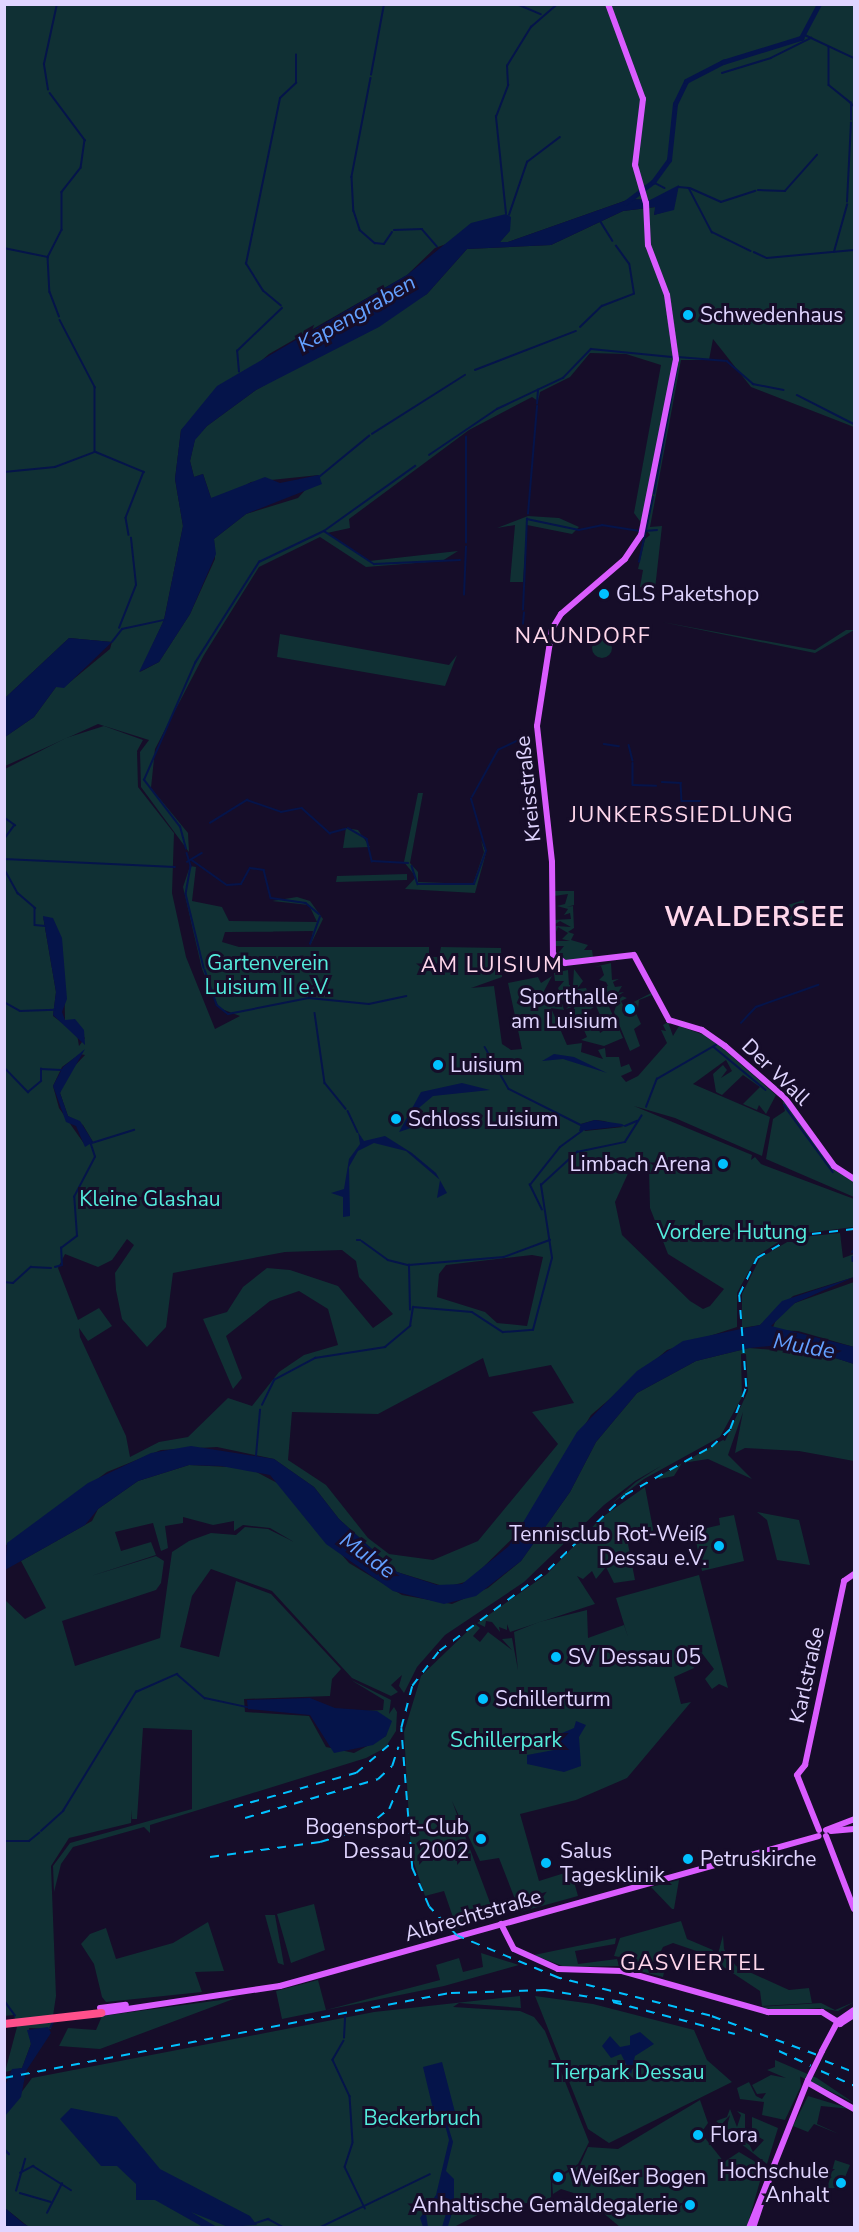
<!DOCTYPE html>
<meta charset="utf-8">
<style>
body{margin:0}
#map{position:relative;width:859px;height:2232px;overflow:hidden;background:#160d29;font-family:"Nunito Sans",sans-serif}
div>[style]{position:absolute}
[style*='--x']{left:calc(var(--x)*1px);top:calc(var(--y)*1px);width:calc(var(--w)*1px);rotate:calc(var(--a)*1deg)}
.green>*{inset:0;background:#103034}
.round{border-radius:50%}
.water>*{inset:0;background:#05144a}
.stream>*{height:1.5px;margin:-0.75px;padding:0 0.75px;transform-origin:0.75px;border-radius:0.75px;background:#05144a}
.river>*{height:4.5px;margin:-2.25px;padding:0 2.25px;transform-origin:2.25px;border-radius:2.25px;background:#05144a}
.major>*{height:6px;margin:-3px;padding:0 3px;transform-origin:3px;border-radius:3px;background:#da5cff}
.highway>*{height:8px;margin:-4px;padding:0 4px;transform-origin:4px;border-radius:4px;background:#ff508b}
.rail>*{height:1.5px;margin-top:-0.75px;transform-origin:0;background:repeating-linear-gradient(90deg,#01c1ff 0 9px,transparent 0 17px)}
.major-bridge>*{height:6px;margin:-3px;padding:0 3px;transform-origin:3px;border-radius:3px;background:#da5cff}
.dots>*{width:16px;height:16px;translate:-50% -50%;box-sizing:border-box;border:3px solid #160d29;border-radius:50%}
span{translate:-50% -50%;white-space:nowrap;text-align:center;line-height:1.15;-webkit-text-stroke:6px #160d29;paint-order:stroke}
.poi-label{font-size:21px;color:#e0d5ff}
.left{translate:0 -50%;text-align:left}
.right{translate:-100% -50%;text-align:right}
.street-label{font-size:21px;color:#e0d5ff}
.park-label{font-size:21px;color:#54ecdc}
.water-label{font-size:22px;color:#63a0ff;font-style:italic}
.neighbourhood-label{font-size:22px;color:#ffd7eb;letter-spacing:1.5px}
.district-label{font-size:27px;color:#ffd7eb;font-weight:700;letter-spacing:1.5px}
.frame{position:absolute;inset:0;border:6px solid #e0d5ff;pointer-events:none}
</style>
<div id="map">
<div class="green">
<div style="clip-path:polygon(evenodd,4px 5px,854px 5px,854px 427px,751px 387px,713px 339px,709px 360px,681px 360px,650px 527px,662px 526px,655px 589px,640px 587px,643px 570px,638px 569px,645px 539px,650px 535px,634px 513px,661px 365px,626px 354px,590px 353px,570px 377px,540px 392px,538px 401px,532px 397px,469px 430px,349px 519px,350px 528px,327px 533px,369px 561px,458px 551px,442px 561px,366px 567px,320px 537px,259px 567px,204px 655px,155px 749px,151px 788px,188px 833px,189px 852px,141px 787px,140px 752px,149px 740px,98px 724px,5px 766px,5px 737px,34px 717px,56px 687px,64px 687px,110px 649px,112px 642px,69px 638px,5px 698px,4px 5px,630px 199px,650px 200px,664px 212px,654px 215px,656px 207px,623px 211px,551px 245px,467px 249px,427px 294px,256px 390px,207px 426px,195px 439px,190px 461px,194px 477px,203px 474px,211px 498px,226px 497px,251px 482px,319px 475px,298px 498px,246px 514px,214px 539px,215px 559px,190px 614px,159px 662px,140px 672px,164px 620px,183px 526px,175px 479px,181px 430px,269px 354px,407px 275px,435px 248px,508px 222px,510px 230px,500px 242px,508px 242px,630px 199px)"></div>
<div style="clip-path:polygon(528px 516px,559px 518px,579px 527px,572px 534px,527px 525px,523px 582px,510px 582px,515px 525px,497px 528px)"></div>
<div style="clip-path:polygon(662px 622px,815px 650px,846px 630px,854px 630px,815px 653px)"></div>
<div style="clip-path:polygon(280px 634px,449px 665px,457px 655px,445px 686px,277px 657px)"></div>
<div class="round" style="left:592px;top:638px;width:20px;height:20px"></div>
<div style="clip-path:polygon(evenodd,104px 726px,143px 740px,137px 751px,138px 787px,174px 833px,172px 893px,186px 957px,215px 1029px,240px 1016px,219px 1008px,202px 969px,183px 887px,190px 866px,196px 867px,192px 901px,222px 907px,229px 921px,317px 922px,309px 905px,272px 901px,297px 897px,310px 901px,323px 919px,310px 946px,313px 931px,225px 932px,222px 942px,239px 947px,429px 947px,429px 957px,439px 957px,441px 947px,501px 948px,502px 977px,471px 988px,494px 986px,502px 1044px,511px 1050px,522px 1049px,508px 983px,538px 977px,541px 983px,552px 976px,544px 991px,547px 999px,558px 994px,561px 1000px,564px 1010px,551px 1008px,567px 1045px,582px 1043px,581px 1052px,603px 1059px,598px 1050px,605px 1048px,606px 1057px,619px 1057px,621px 1067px,629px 1064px,632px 1071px,621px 1076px,626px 1082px,638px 1076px,667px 1043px,661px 1030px,666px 1031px,663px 1025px,668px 1022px,673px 1036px,679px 1026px,710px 1037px,776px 1095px,766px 1114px,759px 1105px,757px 1110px,743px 1104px,760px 1087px,743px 1075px,722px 1095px,716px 1092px,713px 1074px,723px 1065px,727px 1070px,721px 1078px,732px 1071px,726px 1060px,693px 1084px,770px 1117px,762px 1156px,675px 1118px,634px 1106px,752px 1155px,751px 1160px,755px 1157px,761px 1164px,854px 1199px,854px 1227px,789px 1235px,757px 1256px,737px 1293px,737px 1327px,667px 1350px,591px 1415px,521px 1530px,469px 1581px,446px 1587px,397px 1572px,339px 1519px,314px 1487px,274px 1459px,217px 1447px,161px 1450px,107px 1472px,5px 1546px,5px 769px,66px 738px,104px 726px,43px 916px,64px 972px,65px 1020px,85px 1038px,79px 1046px,77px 1034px,53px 1016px,56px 992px,43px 916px,104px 726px,80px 1054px,85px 1055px,65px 1076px,60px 1093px,68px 1116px,83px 1125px,93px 1142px,85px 1145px,59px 1108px,53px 1086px,62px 1067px,80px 1054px,104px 726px,595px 1120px,604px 1121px,623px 1127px,585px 1131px,581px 1124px,595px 1120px,104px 726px,635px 1158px,649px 1169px,650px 1208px,668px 1254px,724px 1289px,710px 1306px,703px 1309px,690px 1301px,622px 1235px,615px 1202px,635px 1158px,104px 726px,127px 1239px,134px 1245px,115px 1273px,116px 1290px,122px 1319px,147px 1347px,166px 1327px,173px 1273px,285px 1252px,342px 1250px,356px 1261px,359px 1277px,393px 1314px,373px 1328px,338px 1286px,290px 1270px,267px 1268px,243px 1287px,227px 1312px,203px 1319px,233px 1389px,242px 1378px,226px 1336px,270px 1301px,299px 1291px,328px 1309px,338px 1345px,304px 1355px,279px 1372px,252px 1406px,228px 1398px,188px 1437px,159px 1442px,130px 1457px,126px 1436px,80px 1337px,79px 1328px,88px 1341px,112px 1326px,99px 1308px,78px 1320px,58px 1268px,65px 1254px,98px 1267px,112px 1260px,127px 1239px,104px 726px,532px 1255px,543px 1257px,527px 1326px,497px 1323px,485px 1312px,437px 1297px,439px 1274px,446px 1265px,532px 1255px,104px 726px,483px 1358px,489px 1377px,551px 1365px,574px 1403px,532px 1412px,558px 1444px,478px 1541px,433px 1560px,389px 1554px,368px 1538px,326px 1485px,288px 1460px,292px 1412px,378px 1414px,483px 1358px)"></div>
<div style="clip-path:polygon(418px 793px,423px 793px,410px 863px,418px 872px,418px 882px,473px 884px,484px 852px,481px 840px,486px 853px,475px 893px,405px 889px,416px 877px,404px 862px)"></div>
<div style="clip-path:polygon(346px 828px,358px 830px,370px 847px,343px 848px)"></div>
<div style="clip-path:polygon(407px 874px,407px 880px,336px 882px,337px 876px)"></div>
<div style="clip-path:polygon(554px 891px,574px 891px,574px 905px,567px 907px,573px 906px,574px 928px,568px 932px,574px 934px,571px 940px,588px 945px,584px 950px,592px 950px,593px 957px,567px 961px,556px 956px,564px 946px,554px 946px,554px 941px,570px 941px,562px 939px,568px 933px,558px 927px,556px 932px,556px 926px,571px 927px,560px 921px,554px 925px,554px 920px,571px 919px,570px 913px,564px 915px,568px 909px,557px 906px,565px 904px,568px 894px,554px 896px)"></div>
<div style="clip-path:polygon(804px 900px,806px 922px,787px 927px,781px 907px)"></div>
<div style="clip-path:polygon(611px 963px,612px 980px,619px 979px,613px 982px,615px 987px,622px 986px,618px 993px,624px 992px,619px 995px,627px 998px,621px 1001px,624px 1007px,651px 993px,652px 995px,639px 1000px,638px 1009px,635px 1003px,622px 1010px,625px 1016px,635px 1011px,641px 1024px,634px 1029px,640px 1046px,630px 1051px,614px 1012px,617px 1003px,610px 1005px,602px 985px,608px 986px,606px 982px,599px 980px,604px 975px,601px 966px,594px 967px)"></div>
<div style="clip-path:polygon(574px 969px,583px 981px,577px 989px,586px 988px,590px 998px,574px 993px,579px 1003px,591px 999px,594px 1007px,586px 1012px,597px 1022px,583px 1023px,584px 1028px,577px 1031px,578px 1023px,570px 1017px,575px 1006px,566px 1009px,572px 1003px,563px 1001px,558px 988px,564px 981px,555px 981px,554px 973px,568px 970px,569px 985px,573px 985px)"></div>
<div style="clip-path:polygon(602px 991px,623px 1038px,604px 1046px,581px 1040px,587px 1037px,584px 1030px,598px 1024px,600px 1033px,606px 1029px,591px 994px)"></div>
<div style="clip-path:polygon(782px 1099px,833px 1168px,854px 1181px,854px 1197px,766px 1159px,773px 1119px,785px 1111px)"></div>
<div style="clip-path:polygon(840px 1233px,843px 1258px,854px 1254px,854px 1277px,793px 1296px,760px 1325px,742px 1328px,742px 1294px,760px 1258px,794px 1238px)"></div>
<div style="clip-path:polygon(854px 1282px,854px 1347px,798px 1331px,772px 1330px,777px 1317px,795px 1303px)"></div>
<div style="clip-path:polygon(evenodd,749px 1348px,823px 1354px,854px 1364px,854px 1461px,799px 1451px,745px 1448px,735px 1453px,743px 1412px,728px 1455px,752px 1479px,708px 1459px,682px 1463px,674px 1476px,659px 1479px,659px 1476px,723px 1440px,725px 1441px,748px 1391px,746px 1354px,741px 1354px,742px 1397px,720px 1437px,644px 1479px,610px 1505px,636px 1482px,661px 1466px,654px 1470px,635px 1481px,604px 1505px,524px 1582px,445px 1635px,417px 1667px,404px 1693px,399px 1686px,402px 1675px,391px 1685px,398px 1692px,391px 1696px,352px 1678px,272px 1591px,211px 1569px,192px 1596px,180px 1647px,219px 1657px,236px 1581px,271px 1594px,341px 1669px,332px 1679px,330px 1696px,244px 1699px,245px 1712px,309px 1716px,326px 1747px,354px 1753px,386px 1736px,388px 1723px,365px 1711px,383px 1710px,384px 1700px,351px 1680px,391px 1700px,389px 1714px,394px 1707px,397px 1712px,396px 1731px,385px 1748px,366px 1758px,150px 1825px,150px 1833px,144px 1827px,73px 1847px,61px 1864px,54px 1892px,53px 1866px,70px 1843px,192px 1809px,192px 1730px,143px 1728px,137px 1819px,132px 1819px,132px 1810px,131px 1823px,69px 1838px,51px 1866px,56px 1996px,51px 2029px,29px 2028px,31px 2044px,22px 2068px,5px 2072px,17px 2027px,14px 2015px,4px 2016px,4px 1599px,25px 1619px,46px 1608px,21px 1561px,92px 1521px,98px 1509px,138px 1481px,189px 1465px,249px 1468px,281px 1485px,349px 1563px,402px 1595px,452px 1604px,488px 1588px,521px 1561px,570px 1492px,596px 1442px,637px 1393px,696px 1361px,749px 1348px,183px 1517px,213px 1525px,234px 1521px,234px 1531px,243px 1525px,270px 1528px,294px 1542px,268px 1529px,245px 1527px,236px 1535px,211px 1533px,189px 1541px,172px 1552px,160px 1638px,75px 1666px,62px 1621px,156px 1590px,161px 1583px,164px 1561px,156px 1556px,91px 1576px,156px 1555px,151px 1542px,121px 1551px,115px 1532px,153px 1523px,161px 1551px,168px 1548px,165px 1526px,183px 1523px,183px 1517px)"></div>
<div style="clip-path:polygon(645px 1487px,654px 1534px,627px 1539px,635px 1580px,614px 1583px,606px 1567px,596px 1579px,592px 1571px,583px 1579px,577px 1576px,595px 1604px,510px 1632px,507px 1624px,507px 1630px,499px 1627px,500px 1632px,492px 1622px,486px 1621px,485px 1627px,477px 1623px,547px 1574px,601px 1518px)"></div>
<div style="clip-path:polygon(757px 1512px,799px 1520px,810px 1565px,777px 1560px,767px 1520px)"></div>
<div style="clip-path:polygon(734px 1515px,744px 1561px,702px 1571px,694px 1531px,720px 1525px,719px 1518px)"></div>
<div style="clip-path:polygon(699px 1575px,728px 1688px,719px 1684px,712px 1689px,705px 1679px,714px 1669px,701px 1652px,702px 1657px,694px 1660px,697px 1665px,693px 1662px,694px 1668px,674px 1677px,681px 1704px,691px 1702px,627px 1778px,576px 1800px,520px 1814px,539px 1881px,571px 1871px,578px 1896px,520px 1912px,499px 1858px,480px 1861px,452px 1801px,495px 1916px,457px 1929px,444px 1891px,425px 1896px,411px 1854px,404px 1732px,421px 1676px,475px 1624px,480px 1628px,473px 1636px,480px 1642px,488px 1632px,512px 1650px,502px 1639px,512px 1638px,518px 1670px,514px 1632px,539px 1622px,587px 1610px,588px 1638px,624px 1625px,628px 1637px,616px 1598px)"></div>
<div style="clip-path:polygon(679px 1880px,674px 1909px,672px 1909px,651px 1887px)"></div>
<div style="clip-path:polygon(314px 1904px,325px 1950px,291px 1963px,277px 1914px)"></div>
<div style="clip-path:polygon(265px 1915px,275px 1915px,284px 1965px,278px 1963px)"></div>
<div style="clip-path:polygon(681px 1921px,687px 1939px,713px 1950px,711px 1956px,673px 1943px,663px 1947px,658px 1957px,665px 1967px,663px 1977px,624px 1967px,625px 1958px,614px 1956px,620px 1938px)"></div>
<div style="clip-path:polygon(208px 1922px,224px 1971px,195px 1972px,202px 1992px,106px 2002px,102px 1997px,94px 1964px,81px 1944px,90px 1934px,106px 1928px,116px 1959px,173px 1943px)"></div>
<div style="clip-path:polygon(723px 1935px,724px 1949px,736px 1966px,789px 1990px,809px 1988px,812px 2003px,762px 2006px,760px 1991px,716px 1962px)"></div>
<div style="clip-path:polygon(616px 1938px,615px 1944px,575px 1951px,578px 1964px,617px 1959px,619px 1966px,565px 1967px,534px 1955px)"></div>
<div style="clip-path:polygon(481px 1953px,519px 1965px,444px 1986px,282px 2019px,276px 1991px,318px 1980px,326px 2010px,440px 1980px,436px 1965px,459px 1958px,463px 1972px,483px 1967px)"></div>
<div style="clip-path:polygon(520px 1996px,521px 2008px,459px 2003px,453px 2007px,520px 2011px,534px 2017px,545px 2031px,589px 2142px,578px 2164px,551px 2180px,551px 2197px,539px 2206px,505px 2201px,454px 2227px,30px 2228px,5px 2208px,4px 2116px,32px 2078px,374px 2012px)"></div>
<div style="clip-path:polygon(535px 1996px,593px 2004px,694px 2030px,707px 2060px,732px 2082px,609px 2143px,588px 2129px)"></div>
<div style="clip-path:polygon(236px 1998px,100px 2049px,59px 2046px,68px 2028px,96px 2030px,102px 2016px)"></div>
<div style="clip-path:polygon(854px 2002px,838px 2011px,819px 2008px,781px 2011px,760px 2007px,821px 2003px,835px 2010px)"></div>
<div style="clip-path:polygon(775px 2060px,817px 2078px,854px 2103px,789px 2071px,800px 2076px,801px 2086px,785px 2120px,762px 2115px,764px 2102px,740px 2099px,737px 2088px,749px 2082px,756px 2096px,762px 2099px,766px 2093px,757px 2094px,752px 2085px,771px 2075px,786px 2078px,767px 2070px,775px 2067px)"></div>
<div style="clip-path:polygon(808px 2096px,851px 2109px,821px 2106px,817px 2124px,839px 2134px,814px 2124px,808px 2132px,793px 2126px)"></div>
<div style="clip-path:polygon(700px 2100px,708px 2123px,701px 2133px,724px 2162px,739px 2152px,764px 2167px,747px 2227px,620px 2227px,583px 2196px,561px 2189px,553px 2194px,552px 2182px,580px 2165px,588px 2147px,618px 2149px)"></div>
<div style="clip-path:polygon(730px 2109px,737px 2127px,741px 2115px,737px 2111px,745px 2114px,745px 2128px,752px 2130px,752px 2117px,778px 2128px,767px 2164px,740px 2143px,747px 2140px,753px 2152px,764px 2140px,755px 2135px,737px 2141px,730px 2134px,735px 2137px,740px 2128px,726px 2130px,730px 2115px,721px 2125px,716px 2121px,727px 2117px)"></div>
<div style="clip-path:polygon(835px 2160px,850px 2165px,841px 2187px,827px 2189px)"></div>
</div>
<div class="water">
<div style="clip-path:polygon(679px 185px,674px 210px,654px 215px,655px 207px,623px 211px,551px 245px,467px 249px,427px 294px,379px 327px,256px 390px,207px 426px,195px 440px,190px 461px,194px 477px,203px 474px,211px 498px,265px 477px,280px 483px,319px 475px,322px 484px,246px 514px,214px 539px,216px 554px,190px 614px,159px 662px,139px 672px,164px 620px,183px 526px,175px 479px,181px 430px,217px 386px,407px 275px,471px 223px,506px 214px,511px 217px,510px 231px,500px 242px,508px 242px,630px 199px,650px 200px)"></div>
<div style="clip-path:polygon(69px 638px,112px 642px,64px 688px,56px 687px,34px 717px,5px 737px,5px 698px)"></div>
<div style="clip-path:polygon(43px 916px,53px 918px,62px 938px,67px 999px,62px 1012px,65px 1020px,75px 1019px,84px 1030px,85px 1045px,53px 1015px,56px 992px)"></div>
<div style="clip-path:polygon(85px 1049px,60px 1093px,68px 1116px,80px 1121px,93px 1142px,85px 1147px,76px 1126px,66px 1122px,53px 1086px,63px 1067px)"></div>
<div style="clip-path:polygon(554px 1054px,574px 1057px,607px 1073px,563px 1059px,542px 1061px)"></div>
<div style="clip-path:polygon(462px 1083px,490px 1090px,433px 1096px,414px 1112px,414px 1127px,399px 1132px,421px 1092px)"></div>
<div style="clip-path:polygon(595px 1120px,622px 1124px,625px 1126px,579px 1131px,581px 1124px)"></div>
<div style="clip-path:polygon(358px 1132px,364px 1141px,385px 1136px,412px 1153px,436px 1173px,447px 1193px,437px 1198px,440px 1180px,406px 1151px,374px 1143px,358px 1151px,349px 1167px,350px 1216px,343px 1217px,343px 1197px,331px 1193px,344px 1189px,349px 1159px,360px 1144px)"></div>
<div style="clip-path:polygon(854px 1277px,795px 1303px,771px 1326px,854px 1347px,854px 1364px,791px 1344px,749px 1348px,696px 1361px,637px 1393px,596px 1442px,570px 1492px,521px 1561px,476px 1596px,444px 1604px,393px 1591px,326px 1544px,270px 1475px,221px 1466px,189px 1465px,138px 1481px,98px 1509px,85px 1525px,5px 1570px,7px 1543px,88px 1483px,151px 1453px,191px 1446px,274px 1459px,314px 1487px,339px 1519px,397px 1572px,437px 1585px,462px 1584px,509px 1546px,577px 1432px,637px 1371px,683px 1341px,760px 1325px,782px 1301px)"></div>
<div style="clip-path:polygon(310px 1698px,335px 1708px,377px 1711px,392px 1721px,386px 1736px,373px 1745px,334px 1753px,310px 1715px,248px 1709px,247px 1700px)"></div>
<div style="clip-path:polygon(576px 1721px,586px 1725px,579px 1737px,581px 1766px,564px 1772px,527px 1764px,527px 1755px,554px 1750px,560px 1734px,574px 1728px)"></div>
<div style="clip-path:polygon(48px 2027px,51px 2033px,26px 2071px,21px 2097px,5px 2116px,5px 2086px,12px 2069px,22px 2068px,31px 2044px,27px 2030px)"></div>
<div style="clip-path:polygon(640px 2032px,654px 2044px,635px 2056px,631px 2074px,621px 2054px,611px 2058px,602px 2046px,610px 2036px,620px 2047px,630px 2045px,630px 2036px)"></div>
<div style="clip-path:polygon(442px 2062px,456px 2116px,448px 2126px,453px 2142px,446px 2171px,454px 2179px,454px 2206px,448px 2226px,442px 2227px,449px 2203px,439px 2197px,426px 2214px,428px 2227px,423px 2227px,420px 2218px,436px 2195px,449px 2140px,445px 2125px,437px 2126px,423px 2067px)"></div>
<div style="clip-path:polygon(71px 2108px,117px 2117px,160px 2169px,250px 2216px,257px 2225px,228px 2227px,191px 2212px,217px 2227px,203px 2227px,155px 2200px,136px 2200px,136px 2184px,117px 2166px,101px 2166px,60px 2119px)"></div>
<div style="clip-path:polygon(5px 2208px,24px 2224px,30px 2227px,5px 2227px)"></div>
</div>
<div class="stream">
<div style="--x:517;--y:4;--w:26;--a:23"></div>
<div style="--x:805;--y:35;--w:54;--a:25.1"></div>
<div style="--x:829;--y:47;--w:38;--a:90"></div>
<div style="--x:829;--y:85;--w:28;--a:39"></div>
<div style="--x:722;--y:73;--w:51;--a:-17"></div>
<div style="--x:771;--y:58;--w:45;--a:-26.6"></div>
<div style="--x:371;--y:75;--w:72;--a:-79.6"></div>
<div style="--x:371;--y:78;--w:101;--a:100.9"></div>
<div style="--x:352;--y:177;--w:34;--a:87"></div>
<div style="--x:354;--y:211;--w:20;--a:72"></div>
<div style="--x:360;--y:230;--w:20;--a:41"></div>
<div style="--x:375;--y:243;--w:9;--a:6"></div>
<div style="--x:384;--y:244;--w:14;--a:-56"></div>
<div style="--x:48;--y:90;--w:26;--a:-99"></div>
<div style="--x:44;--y:64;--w:61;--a:-77.8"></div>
<div style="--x:50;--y:93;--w:59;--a:53.3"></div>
<div style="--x:85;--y:140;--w:28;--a:98"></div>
<div style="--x:81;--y:168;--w:31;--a:128"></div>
<div style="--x:62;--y:192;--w:38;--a:90"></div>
<div style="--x:62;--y:230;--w:30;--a:117"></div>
<div style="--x:48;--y:257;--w:35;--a:87"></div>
<div style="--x:50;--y:292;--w:26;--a:69"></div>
<div style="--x:851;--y:120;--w:17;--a:-90"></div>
<div style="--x:851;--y:103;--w:4;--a:45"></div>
<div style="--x:653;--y:182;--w:13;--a:27"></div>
<div style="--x:679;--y:187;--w:10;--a:6"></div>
<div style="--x:689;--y:188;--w:50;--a:62.4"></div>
<div style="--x:712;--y:232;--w:43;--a:26"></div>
<div style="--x:690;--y:188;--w:34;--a:24"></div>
<div style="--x:721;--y:202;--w:36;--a:-18"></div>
<div style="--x:758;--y:190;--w:27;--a:2"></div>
<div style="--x:785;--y:191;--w:48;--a:-48.4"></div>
<div style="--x:847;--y:202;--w:79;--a:-87.1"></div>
<div style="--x:506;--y:214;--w:98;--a:-95.9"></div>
<div style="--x:496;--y:117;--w:34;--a:-69"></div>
<div style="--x:508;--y:85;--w:19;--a:-93"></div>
<div style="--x:507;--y:66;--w:46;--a:-58.4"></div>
<div style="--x:531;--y:27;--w:35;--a:-41"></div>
<div style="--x:509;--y:215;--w:56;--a:-71.2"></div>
<div style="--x:527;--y:162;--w:41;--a:-37.1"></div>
<div style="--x:601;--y:222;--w:22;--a:58"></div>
<div style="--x:394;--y:230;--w:28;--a:-2"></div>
<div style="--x:422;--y:229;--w:23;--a:49"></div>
<div style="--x:4;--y:248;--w:45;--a:11.6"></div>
<div style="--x:754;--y:252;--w:14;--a:25"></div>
<div style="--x:767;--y:258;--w:87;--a:-5.3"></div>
<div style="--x:834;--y:252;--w:49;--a:-74.5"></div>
<div style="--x:281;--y:306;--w:23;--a:-140"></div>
<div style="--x:263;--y:291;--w:32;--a:-122"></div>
<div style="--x:246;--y:264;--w:169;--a:-78.4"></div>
<div style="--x:280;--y:98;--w:22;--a:-43"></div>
<div style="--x:296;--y:83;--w:28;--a:-90"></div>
<div style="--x:60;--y:320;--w:76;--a:62.4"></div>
<div style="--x:95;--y:387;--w:65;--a:90"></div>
<div style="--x:580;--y:327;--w:30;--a:-44"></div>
<div style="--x:602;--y:306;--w:34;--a:-21"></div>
<div style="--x:634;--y:294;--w:30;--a:-99"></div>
<div style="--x:629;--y:264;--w:22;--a:-126"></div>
<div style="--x:678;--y:357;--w:49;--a:4.7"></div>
<div style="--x:727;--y:361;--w:35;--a:41"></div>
<div style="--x:753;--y:384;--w:31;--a:11"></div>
<div style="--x:475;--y:370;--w:108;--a:-21.1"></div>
<div style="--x:239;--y:372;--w:21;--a:-95"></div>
<div style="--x:237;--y:351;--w:62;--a:-43.7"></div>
<div style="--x:797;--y:395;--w:64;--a:27"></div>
<div style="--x:537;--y:404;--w:14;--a:-86"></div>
<div style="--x:372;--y:434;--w:110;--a:-32.4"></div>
<div style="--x:96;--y:452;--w:52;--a:22.6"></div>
<div style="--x:144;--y:472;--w:49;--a:111.4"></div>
<div style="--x:126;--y:518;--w:17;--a:80"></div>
<div style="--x:429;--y:455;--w:82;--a:-34.1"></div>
<div style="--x:497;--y:409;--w:73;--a:-25.2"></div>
<div style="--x:563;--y:378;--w:40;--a:-46"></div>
<div style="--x:591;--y:349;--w:81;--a:5.6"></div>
<div style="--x:4;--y:472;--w:51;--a:-5.6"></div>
<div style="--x:55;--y:467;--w:43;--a:-20.6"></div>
<div style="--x:319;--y:477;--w:65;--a:-39.4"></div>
<div style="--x:654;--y:494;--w:128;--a:-79.7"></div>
<div style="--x:528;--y:514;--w:108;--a:-85.2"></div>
<div style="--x:324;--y:531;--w:60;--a:33.4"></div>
<div style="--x:374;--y:564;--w:86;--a:-2.7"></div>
<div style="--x:645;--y:531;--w:12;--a:-5"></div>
<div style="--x:466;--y:543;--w:106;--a:-90"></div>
<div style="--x:639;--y:562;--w:66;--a:-77.8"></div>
<div style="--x:464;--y:595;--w:48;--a:-87.6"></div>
<div style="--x:523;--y:610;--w:91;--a:-87.5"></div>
<div style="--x:527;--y:519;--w:53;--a:11.9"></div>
<div style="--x:579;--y:530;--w:24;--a:-12"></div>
<div style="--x:602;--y:525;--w:38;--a:9"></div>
<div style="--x:523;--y:624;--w:11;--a:-85"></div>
<div style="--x:119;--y:628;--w:46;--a:-68.4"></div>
<div style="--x:136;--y:585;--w:47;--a:-96.1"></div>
<div style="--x:112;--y:642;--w:16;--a:-52"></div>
<div style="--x:122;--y:629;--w:43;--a:-12.1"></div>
<div style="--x:604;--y:744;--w:15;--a:8"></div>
<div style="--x:629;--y:745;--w:16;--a:76"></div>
<div style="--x:633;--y:763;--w:22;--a:90"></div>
<div style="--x:633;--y:785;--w:23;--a:2"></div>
<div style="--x:662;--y:782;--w:19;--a:3"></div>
<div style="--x:681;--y:783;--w:18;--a:87"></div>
<div style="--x:682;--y:801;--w:18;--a:0"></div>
<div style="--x:472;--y:797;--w:54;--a:-61"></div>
<div style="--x:498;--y:750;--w:30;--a:-26"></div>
<div style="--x:4;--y:817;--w:14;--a:36"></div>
<div style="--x:15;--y:825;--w:19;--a:126"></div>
<div style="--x:210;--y:823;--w:44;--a:-31.9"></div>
<div style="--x:247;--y:800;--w:36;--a:19"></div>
<div style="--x:281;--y:812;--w:21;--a:-11"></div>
<div style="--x:302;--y:808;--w:38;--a:42"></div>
<div style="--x:330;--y:833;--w:16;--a:-15"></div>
<div style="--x:348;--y:828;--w:22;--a:30"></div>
<div style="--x:367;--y:839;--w:23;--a:77"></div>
<div style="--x:372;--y:861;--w:36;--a:3"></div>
<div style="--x:186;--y:849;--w:23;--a:-105"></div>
<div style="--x:180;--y:827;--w:59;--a:-127.5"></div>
<div style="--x:144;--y:780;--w:128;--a:-66.4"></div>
<div style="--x:195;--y:663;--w:120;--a:-57.6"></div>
<div style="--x:259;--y:562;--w:72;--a:-25.5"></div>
<div style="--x:324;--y:531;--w:112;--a:-35.5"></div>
<div style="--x:187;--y:853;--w:14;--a:73"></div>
<div style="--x:191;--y:866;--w:28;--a:100"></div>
<div style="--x:186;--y:894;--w:76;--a:76.3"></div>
<div style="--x:4;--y:859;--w:171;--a:2.7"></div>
<div style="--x:192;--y:860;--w:43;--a:35.5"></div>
<div style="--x:227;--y:885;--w:14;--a:-4"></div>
<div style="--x:241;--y:884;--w:18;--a:-61"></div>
<div style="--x:250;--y:868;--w:14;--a:8"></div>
<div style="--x:264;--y:870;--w:29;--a:76"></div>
<div style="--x:271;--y:898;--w:35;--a:8"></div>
<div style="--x:306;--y:903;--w:17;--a:40"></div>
<div style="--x:187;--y:862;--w:17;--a:-31"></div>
<div style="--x:412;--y:866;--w:19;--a:72"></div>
<div style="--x:418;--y:884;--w:56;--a:0"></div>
<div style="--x:474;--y:884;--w:35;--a:-70"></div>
<div style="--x:486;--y:851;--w:54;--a:-106.1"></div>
<div style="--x:4;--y:868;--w:29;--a:61"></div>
<div style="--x:18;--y:893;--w:23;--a:41"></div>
<div style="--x:35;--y:908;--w:17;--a:90"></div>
<div style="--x:35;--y:925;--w:10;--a:6"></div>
<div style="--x:310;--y:944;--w:29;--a:-70"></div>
<div style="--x:205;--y:970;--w:37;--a:71"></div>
<div style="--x:217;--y:1005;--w:14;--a:39"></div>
<div style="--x:228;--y:1014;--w:83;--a:-11.2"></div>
<div style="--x:309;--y:998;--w:60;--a:5.7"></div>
<div style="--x:369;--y:1004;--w:38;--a:-12"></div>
<div style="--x:4;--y:1002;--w:18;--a:29"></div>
<div style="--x:20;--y:1011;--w:35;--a:-2"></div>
<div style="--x:315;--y:1013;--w:71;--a:81.9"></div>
<div style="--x:325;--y:1083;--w:33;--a:51"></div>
<div style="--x:741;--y:1023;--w:22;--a:-47"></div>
<div style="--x:756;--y:1007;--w:66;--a:-19.5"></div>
<div style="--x:485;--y:1047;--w:48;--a:60.3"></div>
<div style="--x:509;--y:1089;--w:80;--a:26.6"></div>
<div style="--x:714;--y:1047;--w:67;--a:39.6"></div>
<div style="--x:4;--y:1067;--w:35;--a:46"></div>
<div style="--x:28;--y:1092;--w:17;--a:-40"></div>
<div style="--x:41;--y:1081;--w:12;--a:-90"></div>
<div style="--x:41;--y:1069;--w:20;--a:3"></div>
<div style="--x:784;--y:1105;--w:83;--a:53.8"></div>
<div style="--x:646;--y:1107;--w:30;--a:-69"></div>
<div style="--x:657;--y:1079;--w:68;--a:-30"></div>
<div style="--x:348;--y:1111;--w:23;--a:65"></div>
<div style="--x:625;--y:1126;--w:13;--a:-23"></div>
<div style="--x:92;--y:1143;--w:44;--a:-17.2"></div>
<div style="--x:542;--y:1210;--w:28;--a:-116"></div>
<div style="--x:530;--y:1185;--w:48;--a:-51.7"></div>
<div style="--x:560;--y:1147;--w:27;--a:-36"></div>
<div style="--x:357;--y:1240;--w:3;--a:0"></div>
<div style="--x:362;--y:1241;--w:32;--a:36"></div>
<div style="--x:388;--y:1260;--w:21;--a:14"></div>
<div style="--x:852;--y:1252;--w:3;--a:-45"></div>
<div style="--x:853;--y:1257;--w:4;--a:90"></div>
<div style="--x:55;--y:1267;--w:7;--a:-16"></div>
<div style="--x:62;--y:1265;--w:17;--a:-93"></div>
<div style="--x:61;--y:1248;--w:20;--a:-37"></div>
<div style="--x:77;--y:1236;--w:39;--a:-94"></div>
<div style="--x:74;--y:1197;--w:45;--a:-62.3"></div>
<div style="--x:95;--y:1157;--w:13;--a:-108"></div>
<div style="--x:4;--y:1282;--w:9;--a:6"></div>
<div style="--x:13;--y:1283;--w:24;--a:-42"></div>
<div style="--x:31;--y:1267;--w:20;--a:3"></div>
<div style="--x:410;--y:1310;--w:45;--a:-91.3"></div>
<div style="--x:409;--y:1265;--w:95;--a:-4.8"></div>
<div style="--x:504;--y:1257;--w:49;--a:-20.3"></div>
<div style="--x:262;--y:1405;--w:28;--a:-64"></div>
<div style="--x:274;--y:1380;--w:47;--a:-28.2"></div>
<div style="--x:315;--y:1358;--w:71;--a:-8.9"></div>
<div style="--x:385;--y:1347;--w:33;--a:-40"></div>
<div style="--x:410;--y:1326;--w:19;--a:-81"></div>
<div style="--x:413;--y:1307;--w:59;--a:4.8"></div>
<div style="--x:472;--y:1312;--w:37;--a:33"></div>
<div style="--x:503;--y:1332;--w:30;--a:-4"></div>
<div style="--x:533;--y:1330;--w:74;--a:-75.2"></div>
<div style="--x:552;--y:1258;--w:74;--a:-98.6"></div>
<div style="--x:541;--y:1185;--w:49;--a:-42.5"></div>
<div style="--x:577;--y:1152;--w:49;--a:-11.8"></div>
<div style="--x:625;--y:1142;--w:31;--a:-58"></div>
<div style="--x:256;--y:1456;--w:46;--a:-85"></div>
<div style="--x:41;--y:1831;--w:30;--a:-42"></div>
<div style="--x:63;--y:1811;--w:140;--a:-58.5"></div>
<div style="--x:136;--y:1692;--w:45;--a:-23.7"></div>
<div style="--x:177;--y:1674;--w:37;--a:41"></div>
<div style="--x:205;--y:1698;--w:43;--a:12.1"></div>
<div style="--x:4;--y:1841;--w:25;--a:0"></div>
<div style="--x:29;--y:1841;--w:13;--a:-39"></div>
<div style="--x:4;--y:2000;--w:19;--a:54"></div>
<div style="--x:50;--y:2028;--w:7;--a:-63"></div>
<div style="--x:344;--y:2038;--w:21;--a:-87"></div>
<div style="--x:344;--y:2041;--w:22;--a:120"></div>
<div style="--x:333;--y:2060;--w:40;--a:65"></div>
<div style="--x:350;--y:2096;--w:46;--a:86.3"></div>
<div style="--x:353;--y:2143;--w:25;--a:108"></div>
<div style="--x:345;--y:2167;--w:46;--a:64"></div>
<div style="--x:4;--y:2148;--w:8;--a:50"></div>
<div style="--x:9;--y:2154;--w:6;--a:-149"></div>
<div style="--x:20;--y:2173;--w:15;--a:-28"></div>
<div style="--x:33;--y:2166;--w:45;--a:32.3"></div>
<div style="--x:16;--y:2191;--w:33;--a:-74"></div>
<div style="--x:20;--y:2193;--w:32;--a:16"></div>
<div style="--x:47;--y:2213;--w:33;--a:-63"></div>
<div style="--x:256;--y:2223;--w:13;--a:-18"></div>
<div style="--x:268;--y:2219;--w:19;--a:28"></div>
<div style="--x:319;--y:2228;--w:123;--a:-25.9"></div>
</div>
<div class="river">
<div style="--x:625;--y:203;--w:35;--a:-37"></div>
<div style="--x:653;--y:182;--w:27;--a:-54"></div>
<div style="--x:669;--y:160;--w:56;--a:-83.9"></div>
<div style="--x:675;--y:104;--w:25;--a:-64"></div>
<div style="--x:686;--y:81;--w:42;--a:-27.2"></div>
<div style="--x:723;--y:62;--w:82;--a:-17.1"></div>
<div style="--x:801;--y:38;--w:38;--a:-62"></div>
</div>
<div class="major">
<div style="--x:608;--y:4;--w:101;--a:69.8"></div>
<div style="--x:643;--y:99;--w:66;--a:96.9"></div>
<div style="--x:635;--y:165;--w:40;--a:74"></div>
<div style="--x:646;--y:203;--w:42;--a:87.3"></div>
<div style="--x:648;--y:245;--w:53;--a:69.2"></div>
<div style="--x:667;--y:295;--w:65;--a:82"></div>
<div style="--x:676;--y:359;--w:179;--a:101.2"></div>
<div style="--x:641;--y:535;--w:29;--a:124"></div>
<div style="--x:625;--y:559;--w:84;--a:139.3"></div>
<div style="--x:561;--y:614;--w:17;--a:121"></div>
<div style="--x:552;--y:629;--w:98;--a:98.8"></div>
<div style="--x:537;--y:726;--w:137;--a:83.7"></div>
<div style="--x:552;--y:862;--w:92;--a:89.4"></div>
<div style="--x:553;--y:954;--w:15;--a:37"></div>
<div style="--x:565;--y:963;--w:69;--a:-6.6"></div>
<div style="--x:634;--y:955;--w:74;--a:61.7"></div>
<div style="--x:669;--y:1020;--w:34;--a:17"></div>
<div style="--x:702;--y:1030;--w:28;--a:35"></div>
<div style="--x:725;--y:1046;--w:79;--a:40.9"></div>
<div style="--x:785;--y:1098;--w:84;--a:54.2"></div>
<div style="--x:834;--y:1166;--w:24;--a:33"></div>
<div style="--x:819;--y:1830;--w:59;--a:-111.8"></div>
<div style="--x:797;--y:1775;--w:13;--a:-51"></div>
<div style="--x:805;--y:1765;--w:188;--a:-78"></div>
<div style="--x:844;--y:1581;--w:12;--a:-35"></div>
<div style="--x:826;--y:1830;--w:30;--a:-21"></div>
<div style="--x:831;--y:1831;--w:23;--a:-5"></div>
<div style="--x:826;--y:1836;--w:78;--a:69"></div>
<div style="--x:501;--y:1924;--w:28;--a:63"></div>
<div style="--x:514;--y:1949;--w:48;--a:24.4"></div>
<div style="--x:558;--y:1969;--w:64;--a:1.8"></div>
<div style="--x:622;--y:1971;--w:152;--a:15.7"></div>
<div style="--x:768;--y:2012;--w:54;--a:0"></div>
<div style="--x:822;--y:2012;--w:22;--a:32"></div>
<div style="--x:100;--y:2008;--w:26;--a:-7"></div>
<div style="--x:101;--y:2013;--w:181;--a:-8.6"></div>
<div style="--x:280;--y:1986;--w:559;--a:-15.55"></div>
<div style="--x:840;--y:2024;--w:17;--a:-33"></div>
<div style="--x:822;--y:2051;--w:34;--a:-62"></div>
<div style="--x:838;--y:2021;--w:19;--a:-35"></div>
<div style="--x:810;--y:2084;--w:51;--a:29.6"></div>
<div style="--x:749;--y:2228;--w:159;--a:-68.3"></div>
<div style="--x:753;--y:2228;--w:54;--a:-71.6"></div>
</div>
<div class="highway">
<div style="--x:4;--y:2024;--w:98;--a:-6.5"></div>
</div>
<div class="rail">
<div style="--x:234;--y:1807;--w:127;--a:-15.6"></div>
<div style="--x:356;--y:1773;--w:45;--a:-40.5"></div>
<div style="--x:245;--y:1818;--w:139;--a:-16.3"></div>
<div style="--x:378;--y:1779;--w:19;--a:-43"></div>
<div style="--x:392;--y:1766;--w:20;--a:-72"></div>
<div style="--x:210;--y:1857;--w:111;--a:-7.8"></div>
<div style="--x:320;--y:1842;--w:46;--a:-16.5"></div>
<div style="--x:364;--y:1829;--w:32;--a:-39"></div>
<div style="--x:389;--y:1809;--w:28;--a:-67"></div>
<div style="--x:613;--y:2002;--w:126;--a:14.7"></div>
<div style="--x:779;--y:2051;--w:35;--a:25"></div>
<div style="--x:816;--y:2055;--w:113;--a:-159.8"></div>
<div style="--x:710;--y:2016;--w:157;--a:-166"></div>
<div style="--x:558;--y:1978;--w:109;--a:-157.4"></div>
<div style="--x:457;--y:1936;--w:40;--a:-134"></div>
<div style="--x:429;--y:1907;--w:43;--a:-113.6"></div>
<div style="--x:412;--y:1868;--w:140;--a:-94.5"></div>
<div style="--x:401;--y:1728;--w:43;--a:-75.3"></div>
<div style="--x:412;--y:1686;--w:44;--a:-52.4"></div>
<div style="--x:439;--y:1651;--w:136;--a:-36.6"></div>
<div style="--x:548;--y:1570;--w:107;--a:-44.2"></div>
<div style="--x:625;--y:1495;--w:98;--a:-29.2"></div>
<div style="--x:711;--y:1447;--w:26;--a:-43"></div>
<div style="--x:730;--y:1429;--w:45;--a:-69.1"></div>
<div style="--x:746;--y:1387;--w:92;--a:-94.4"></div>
<div style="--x:739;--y:1295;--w:41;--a:-64.1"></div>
<div style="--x:757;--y:1258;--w:44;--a:-30.1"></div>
<div style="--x:795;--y:1236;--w:59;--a:-6.8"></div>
<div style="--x:825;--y:2061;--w:31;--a:21"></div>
<div style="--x:821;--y:2071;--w:36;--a:24"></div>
<div style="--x:4;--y:2078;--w:455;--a:-10.8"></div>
<div style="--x:451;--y:1993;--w:94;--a:-1.8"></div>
<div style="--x:545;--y:1990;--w:78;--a:8.9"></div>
</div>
<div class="major-bridge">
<div style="--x:808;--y:2080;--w:32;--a:-64"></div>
</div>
<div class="dots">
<div style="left:688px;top:315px;background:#01c1ff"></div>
<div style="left:604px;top:594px;background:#01c1ff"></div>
<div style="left:630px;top:1009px;background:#01c1ff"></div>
<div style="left:438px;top:1065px;background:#01c1ff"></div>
<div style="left:396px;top:1119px;background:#01c1ff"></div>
<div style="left:723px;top:1164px;background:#01c1ff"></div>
<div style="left:719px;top:1546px;background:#01c1ff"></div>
<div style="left:556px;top:1657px;background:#01c1ff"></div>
<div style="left:483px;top:1699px;background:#01c1ff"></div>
<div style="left:481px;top:1839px;background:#01c1ff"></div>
<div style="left:688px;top:1859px;background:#01c1ff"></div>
<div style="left:546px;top:1863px;background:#01c1ff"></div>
<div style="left:698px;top:2135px;background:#01c1ff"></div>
<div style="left:558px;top:2177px;background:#01c1ff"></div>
<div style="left:841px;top:2183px;background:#01c1ff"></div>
<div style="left:690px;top:2205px;background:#01c1ff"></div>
</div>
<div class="poi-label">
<span class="left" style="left:700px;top:315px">Schwedenhaus</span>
<span class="left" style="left:616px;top:594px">GLS Paketshop</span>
<span class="right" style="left:618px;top:1009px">Sporthalle<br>am Luisium</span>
<span class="left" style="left:450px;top:1065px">Luisium</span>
<span class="left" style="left:408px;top:1119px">Schloss Luisium</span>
<span class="right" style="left:711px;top:1164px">Limbach Arena</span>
<span class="right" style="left:707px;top:1546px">Tennisclub Rot-Weiß<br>Dessau e.V.</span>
<span class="left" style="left:568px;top:1657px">SV Dessau 05</span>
<span class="left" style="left:495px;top:1699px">Schillerturm</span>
<span class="right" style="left:469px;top:1839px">Bogensport-Club<br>Dessau 2002</span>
<span class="left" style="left:560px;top:1863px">Salus<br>Tagesklinik</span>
<span class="left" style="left:700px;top:1859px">Petruskirche</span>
<span class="left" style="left:710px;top:2135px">Flora</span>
<span class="right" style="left:829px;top:2183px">Hochschule<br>Anhalt</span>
<span class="left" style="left:570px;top:2177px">Weißer Bogen</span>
<span class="right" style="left:678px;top:2205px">Anhaltische Gemäldegalerie</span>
</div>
<div class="street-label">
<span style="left:528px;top:789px;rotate:-96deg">Kreisstraße</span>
<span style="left:776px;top:1072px;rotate:44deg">Der Wall</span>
<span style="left:807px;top:1675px;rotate:-78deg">Karlstraße</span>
<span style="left:473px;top:1915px;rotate:-16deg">Albrechtstraße</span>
</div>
<div class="park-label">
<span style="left:268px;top:975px">Gartenverein<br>Luisium II e.V.</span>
<span style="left:150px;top:1199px">Kleine Glashau</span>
<span style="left:732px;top:1232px">Vordere Hutung</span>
<span style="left:506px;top:1740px">Schillerpark</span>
<span style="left:628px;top:2072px">Tierpark Dessau</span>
<span style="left:422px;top:2118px">Beckerbruch</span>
</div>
<div class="water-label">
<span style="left:357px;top:314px;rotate:-30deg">Kapengraben</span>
<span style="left:804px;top:1347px;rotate:10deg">Mulde</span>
<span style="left:367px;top:1556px;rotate:36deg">Mulde</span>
</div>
<div class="neighbourhood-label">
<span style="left:583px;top:637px">NAUNDORF</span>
<span style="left:682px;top:816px">JUNKERSSIEDLUNG</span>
<span style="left:492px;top:966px">AM LUISIUM</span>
<span style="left:693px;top:1964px">GASVIERTEL</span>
</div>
<div class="district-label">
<span style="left:755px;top:918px">WALDERSEE</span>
</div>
<div class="frame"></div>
</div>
